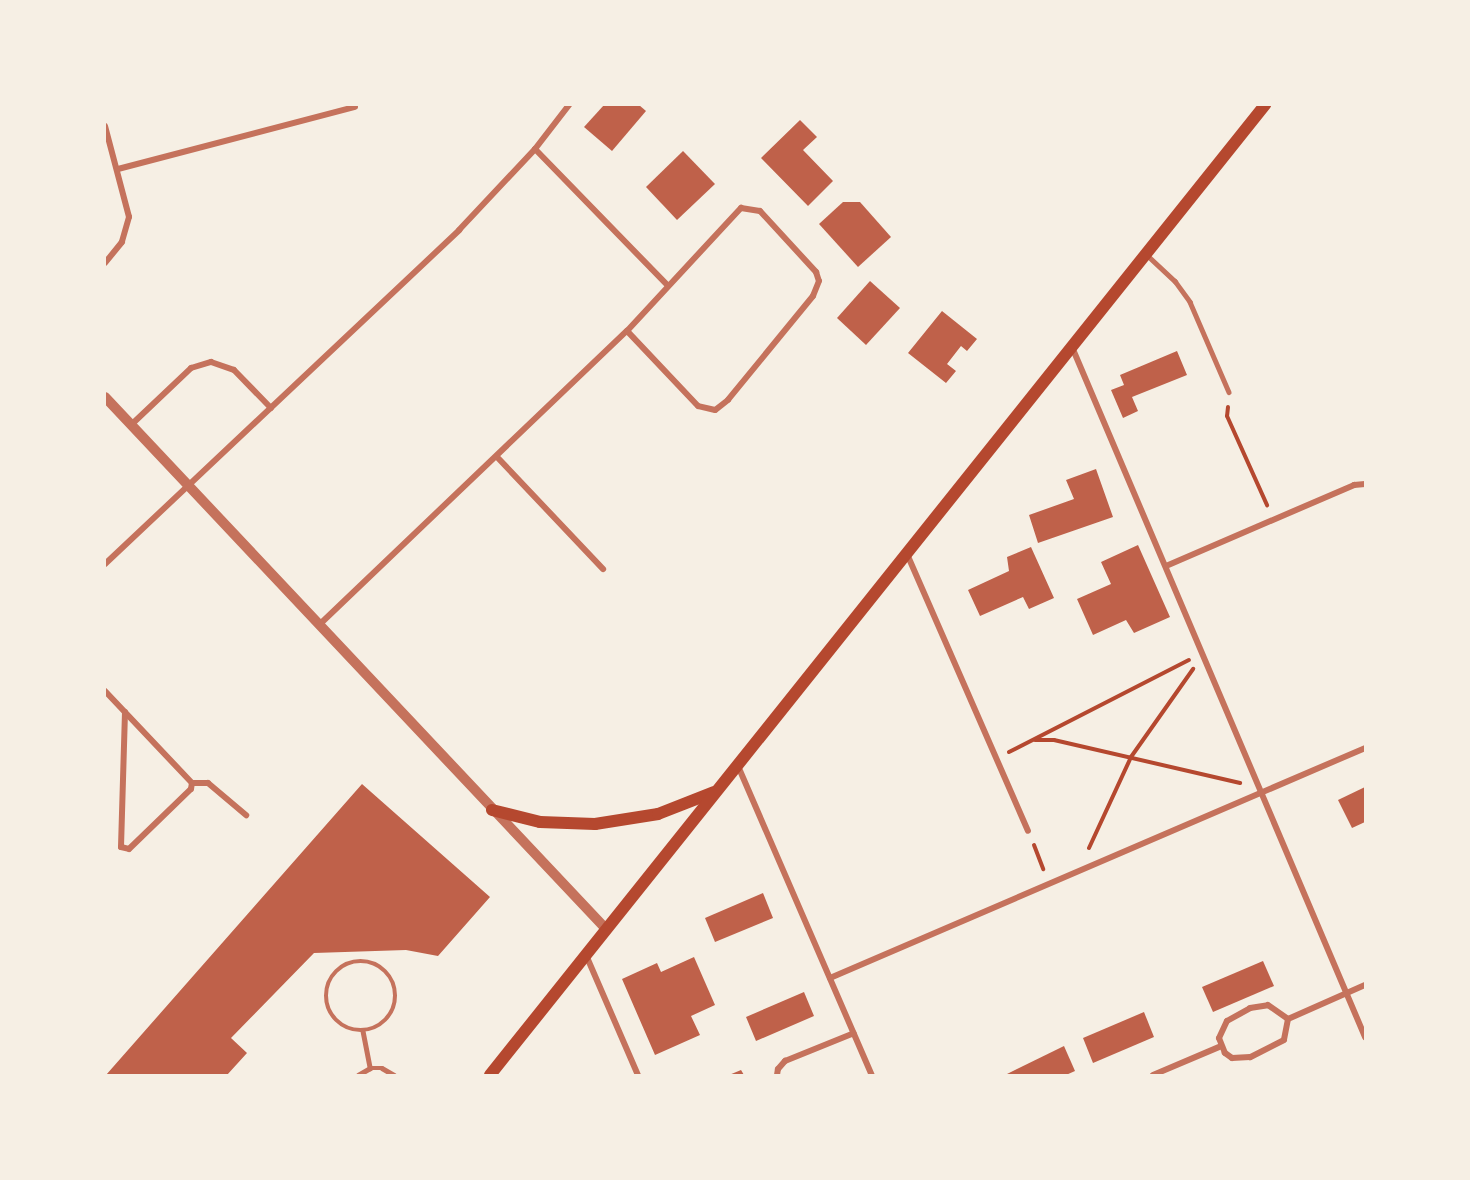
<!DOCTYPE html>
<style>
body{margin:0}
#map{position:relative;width:1470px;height:1180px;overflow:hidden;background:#f6efe4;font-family:Karla,sans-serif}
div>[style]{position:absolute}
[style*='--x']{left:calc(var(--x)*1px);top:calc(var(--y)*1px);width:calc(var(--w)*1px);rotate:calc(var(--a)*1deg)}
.building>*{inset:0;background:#bf614a}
.path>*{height:4px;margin:-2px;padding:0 2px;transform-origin:2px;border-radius:2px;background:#b5482f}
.service>*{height:4.5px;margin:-2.25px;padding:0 2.25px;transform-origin:2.25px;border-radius:2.25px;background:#c5725c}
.service>.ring{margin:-2.25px;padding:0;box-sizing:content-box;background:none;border:4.5px solid #c5725c;border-radius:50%}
.minor>*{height:6px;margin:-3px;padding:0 3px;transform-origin:3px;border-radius:3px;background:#c5725c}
.tertiary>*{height:10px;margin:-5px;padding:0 5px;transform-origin:5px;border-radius:5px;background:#c5725c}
.secondary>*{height:12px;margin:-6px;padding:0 6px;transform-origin:6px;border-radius:6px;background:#b5482f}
span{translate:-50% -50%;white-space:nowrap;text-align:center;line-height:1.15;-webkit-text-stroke:4.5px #f6efe4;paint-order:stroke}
.frame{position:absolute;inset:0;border:106px solid #f6efe4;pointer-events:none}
</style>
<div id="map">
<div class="building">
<div style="clip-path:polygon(604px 105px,639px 105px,646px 111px,612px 151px,584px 127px)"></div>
<div style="clip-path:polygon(800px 120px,817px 137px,803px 150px,833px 181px,808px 206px,761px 158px)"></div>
<div style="clip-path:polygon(683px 151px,715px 184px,677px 220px,646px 187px)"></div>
<div style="clip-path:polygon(843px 202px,860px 202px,891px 237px,858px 267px,819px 224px)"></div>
<div style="clip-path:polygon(870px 281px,900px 308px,866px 345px,837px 318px)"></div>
<div style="clip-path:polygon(942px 311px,977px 339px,967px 351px,961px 346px,947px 364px,956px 371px,946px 383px,908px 353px)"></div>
<div style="clip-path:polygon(1177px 351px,1187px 375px,1132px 397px,1138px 411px,1123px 418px,1111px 390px,1124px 385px,1120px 375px)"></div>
<div style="clip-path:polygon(1096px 469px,1113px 517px,1038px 543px,1029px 515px,1074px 499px,1066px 480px)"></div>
<div style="clip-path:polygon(1138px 545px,1170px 617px,1134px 633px,1126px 620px,1093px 635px,1077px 599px,1111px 584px,1101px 562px)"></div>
<div style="clip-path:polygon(1031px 547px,1054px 598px,1029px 609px,1023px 597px,980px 616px,968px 590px,1009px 571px,1007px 557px)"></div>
<div style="clip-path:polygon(362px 784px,490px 897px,438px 956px,406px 950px,314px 953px,231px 1038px,247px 1053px,227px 1075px,106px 1075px)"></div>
<div style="clip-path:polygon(1365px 787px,1365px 822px,1352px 828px,1338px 800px)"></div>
<div style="clip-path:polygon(763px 893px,773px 918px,715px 942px,705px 918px)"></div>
<div style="clip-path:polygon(694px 957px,715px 1005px,691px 1016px,700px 1035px,655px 1055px,622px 979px,657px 963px,661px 972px)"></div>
<div style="clip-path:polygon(1263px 961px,1274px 986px,1213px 1012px,1202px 987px)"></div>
<div style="clip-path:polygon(804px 992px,814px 1016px,756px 1041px,746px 1017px)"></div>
<div style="clip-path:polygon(1144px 1012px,1154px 1037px,1093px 1063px,1083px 1038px)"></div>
<div style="clip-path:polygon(1064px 1046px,1075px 1071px,1066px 1075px,1005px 1075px)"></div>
<div style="clip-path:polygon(741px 1070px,744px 1075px,729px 1075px)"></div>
</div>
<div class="path">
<div style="--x:1228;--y:407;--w:9;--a:96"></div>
<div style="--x:1227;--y:416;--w:98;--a:65.8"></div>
<div style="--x:1035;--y:740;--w:19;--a:0"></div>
<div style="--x:1054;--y:740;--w:191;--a:13"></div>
<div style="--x:1009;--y:752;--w:202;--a:-27.1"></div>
<div style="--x:1034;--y:845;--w:26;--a:69"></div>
<div style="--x:1089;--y:848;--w:100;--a:-65.2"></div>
<div style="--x:1131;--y:757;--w:108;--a:-54.8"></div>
</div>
<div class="service">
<div style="--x:1146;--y:254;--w:40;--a:43"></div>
<div style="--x:1175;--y:281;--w:26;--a:54"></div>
<div style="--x:1190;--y:302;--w:98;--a:66.6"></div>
<div class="ring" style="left:326px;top:961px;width:65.5px;height:65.5px"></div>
<div style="--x:363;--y:1031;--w:38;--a:79"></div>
<div style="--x:358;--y:1075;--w:14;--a:-30"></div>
<div style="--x:370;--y:1068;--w:12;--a:0"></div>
<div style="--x:382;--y:1068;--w:14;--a:30"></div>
</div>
<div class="minor">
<div style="--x:105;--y:126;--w:94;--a:75.2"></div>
<div style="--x:129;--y:217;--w:26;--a:106"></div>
<div style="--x:122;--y:242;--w:27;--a:129"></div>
<div style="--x:535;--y:149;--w:191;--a:45.8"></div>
<div style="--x:118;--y:169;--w:245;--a:-14.7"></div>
<div style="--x:1072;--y:347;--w:750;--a:66.99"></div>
<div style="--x:131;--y:425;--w:83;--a:-43.5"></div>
<div style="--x:191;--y:368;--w:21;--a:-17"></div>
<div style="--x:211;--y:362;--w:24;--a:19"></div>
<div style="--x:234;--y:370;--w:53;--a:45.8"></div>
<div style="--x:498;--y:458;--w:153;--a:46.6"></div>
<div style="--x:907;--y:554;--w:302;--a:66.4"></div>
<div style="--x:105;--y:564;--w:487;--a:-43.3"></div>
<div style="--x:459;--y:230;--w:111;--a:-46.8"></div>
<div style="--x:535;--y:149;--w:56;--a:-52.3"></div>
<div style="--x:1166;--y:566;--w:205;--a:-23.3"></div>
<div style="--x:1354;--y:485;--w:11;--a:-5"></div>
<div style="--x:319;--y:625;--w:426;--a:-43.7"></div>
<div style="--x:627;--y:331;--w:168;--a:-47.2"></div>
<div style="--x:741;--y:208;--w:19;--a:9"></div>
<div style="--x:760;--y:211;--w:83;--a:47.4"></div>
<div style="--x:816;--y:272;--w:9;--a:72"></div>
<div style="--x:819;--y:281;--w:16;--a:112"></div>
<div style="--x:813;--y:296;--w:134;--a:129.3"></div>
<div style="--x:728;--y:400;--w:16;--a:142"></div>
<div style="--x:715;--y:410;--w:17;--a:-167"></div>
<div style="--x:698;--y:406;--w:103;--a:-133.4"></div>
<div style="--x:105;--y:691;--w:127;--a:46.6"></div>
<div style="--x:125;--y:712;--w:135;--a:91.7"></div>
<div style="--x:121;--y:847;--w:8;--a:14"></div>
<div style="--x:129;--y:849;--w:86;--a:-44.1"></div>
<div style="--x:191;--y:789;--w:6;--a:-81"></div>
<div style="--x:738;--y:766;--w:337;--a:66.6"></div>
<div style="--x:192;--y:783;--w:16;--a:0"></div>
<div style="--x:208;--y:783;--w:50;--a:40.1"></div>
<div style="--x:586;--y:955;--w:131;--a:66.6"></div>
<div style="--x:830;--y:978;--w:582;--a:-23.26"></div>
<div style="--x:1268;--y:1005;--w:24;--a:35"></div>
<div style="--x:1288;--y:1019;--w:21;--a:101"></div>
<div style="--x:1284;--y:1040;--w:38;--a:153"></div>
<div style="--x:1250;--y:1057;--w:18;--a:177"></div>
<div style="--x:1232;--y:1058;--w:9;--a:-144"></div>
<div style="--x:1225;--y:1053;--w:16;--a:-112"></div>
<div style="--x:1219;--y:1038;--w:19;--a:-65"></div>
<div style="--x:1227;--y:1021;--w:26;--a:-29"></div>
<div style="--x:1250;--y:1008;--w:18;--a:-9"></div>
<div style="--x:1288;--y:1019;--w:84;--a:-23.8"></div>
<div style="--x:777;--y:1075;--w:6;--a:-81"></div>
<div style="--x:778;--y:1069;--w:11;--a:-49"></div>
<div style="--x:785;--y:1061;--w:74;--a:-22.1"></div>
<div style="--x:1153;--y:1075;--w:72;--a:-23"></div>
</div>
<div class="tertiary">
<div style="--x:105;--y:397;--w:731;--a:46.72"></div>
</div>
<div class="secondary">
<div style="--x:492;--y:810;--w:49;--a:14"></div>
<div style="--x:540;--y:822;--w:55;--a:2.1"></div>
<div style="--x:595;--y:824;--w:64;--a:-9"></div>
<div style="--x:658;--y:814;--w:60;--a:-21.4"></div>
<div style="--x:490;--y:1075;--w:1242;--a:-51.38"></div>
</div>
<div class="frame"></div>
</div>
